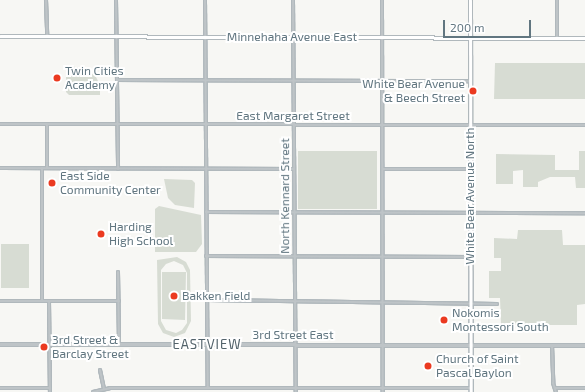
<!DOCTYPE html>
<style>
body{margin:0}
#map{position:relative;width:585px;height:392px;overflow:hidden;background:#f7f7f4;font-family:"Exo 2",sans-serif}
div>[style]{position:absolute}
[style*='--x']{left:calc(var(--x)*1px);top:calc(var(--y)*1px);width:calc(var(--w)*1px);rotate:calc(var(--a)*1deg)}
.green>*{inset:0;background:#d7dcd3}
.roads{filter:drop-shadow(1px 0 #b0b8bc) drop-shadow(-1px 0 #b0b8bc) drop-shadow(0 1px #b0b8bc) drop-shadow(0 -1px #b0b8bc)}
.minor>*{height:2px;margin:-1px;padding:0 1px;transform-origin:1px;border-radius:1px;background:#bec4c7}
.tertiary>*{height:3px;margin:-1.5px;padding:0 1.5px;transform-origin:1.5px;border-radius:1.5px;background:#bec4c7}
.secondary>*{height:3px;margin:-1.5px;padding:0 1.5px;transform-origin:1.5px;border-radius:1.5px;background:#fff}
.dots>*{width:11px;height:11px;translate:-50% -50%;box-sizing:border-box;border:2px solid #fff;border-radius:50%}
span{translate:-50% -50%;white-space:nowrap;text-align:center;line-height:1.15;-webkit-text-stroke:4px #fff;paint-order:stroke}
.street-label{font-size:12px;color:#617680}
.poi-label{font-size:12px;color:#617680}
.left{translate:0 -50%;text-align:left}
.right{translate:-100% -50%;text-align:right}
.neighbourhood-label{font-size:13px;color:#53636b;letter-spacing:1px}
.scale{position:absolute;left:443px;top:20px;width:88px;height:18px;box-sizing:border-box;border:2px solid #617680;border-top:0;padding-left:5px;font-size:12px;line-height:14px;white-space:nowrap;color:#617680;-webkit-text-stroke:3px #fff;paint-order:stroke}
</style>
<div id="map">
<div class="green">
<div style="clip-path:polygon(495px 63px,585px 63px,585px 99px,494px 99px)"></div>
<div style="clip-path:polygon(66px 66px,86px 68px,96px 77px,100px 85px,100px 95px,69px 95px,66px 92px)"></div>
<div style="clip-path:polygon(298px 151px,377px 151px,377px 209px,298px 209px)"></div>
<div style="clip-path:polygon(579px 151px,585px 151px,585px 188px,576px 188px,575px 177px,550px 177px,538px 182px,538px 187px,523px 187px,523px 170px,513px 171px,513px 184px,496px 184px,496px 154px,555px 155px,555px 170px,579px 170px)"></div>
<div style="clip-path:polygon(164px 179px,192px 180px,195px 183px,194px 208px,175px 205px,168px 198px)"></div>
<div style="clip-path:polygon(159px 206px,201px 215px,202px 244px,196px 252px,155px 252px,155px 209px)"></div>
<div style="clip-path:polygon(518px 230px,562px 230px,563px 245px,585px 245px,585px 304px,577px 305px,577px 325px,501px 325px,500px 298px,489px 298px,489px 271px,501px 271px,501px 258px,494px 258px,494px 238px,517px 239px)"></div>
<div style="clip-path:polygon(1px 244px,29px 244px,29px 288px,1px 288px)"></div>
<div style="clip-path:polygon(evenodd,177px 257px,186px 262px,190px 270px,191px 321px,185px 333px,174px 337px,163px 333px,158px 324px,157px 260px,177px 257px,174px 261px,183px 265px,187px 273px,187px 323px,182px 330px,176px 333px,166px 330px,161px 321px,161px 270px,166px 264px,174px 261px)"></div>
<div style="clip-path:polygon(162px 272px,186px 272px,185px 320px,162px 319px)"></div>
</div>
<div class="roads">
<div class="minor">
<div style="--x:46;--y:0;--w:36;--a:88"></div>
<div style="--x:116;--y:0;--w:169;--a:89.3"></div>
<div style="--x:205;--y:0;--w:388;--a:89.6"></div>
<div style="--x:293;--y:0;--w:392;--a:89.6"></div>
<div style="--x:382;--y:0;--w:392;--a:89.9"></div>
<div style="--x:557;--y:38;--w:38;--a:-90"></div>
<div style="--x:117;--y:80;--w:353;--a:0.2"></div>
<div style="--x:0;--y:124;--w:585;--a:0.1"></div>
<div style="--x:47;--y:124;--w:44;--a:90"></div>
<div style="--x:0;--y:168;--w:294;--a:0.2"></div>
<div style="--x:42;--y:168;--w:133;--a:90"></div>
<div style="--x:383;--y:169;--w:87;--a:0"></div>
<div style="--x:206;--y:212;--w:379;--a:0.2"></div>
<div style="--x:206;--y:256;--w:264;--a:0.2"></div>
<div style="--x:118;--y:272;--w:72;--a:89.2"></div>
<div style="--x:207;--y:300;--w:290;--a:0.8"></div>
<div style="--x:0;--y:301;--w:119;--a:0"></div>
<div style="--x:49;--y:301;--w:91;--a:89.4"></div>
<div style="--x:552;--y:345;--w:38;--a:88"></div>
<div style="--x:553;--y:383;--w:9;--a:72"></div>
<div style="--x:100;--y:370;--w:19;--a:78"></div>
<div style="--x:0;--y:388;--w:50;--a:0"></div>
<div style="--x:555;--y:388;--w:30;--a:0"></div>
<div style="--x:93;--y:392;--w:17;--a:-13"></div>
<div style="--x:110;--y:388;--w:361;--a:0"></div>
</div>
<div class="tertiary">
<div style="--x:0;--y:344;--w:585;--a:0.1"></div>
</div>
<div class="secondary">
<div style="--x:470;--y:0;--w:392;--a:89.9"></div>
<div style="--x:0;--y:36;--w:585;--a:0.2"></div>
</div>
</div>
<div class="dots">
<div style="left:57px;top:78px;background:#eb3a20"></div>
<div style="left:473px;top:91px;background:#eb3a20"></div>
<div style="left:52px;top:183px;background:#eb3a20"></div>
<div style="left:101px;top:234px;background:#eb3a20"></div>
<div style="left:174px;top:296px;background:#eb3a20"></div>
<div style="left:444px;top:320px;background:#eb3a20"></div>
<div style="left:44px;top:347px;background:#eb3a20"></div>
<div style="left:428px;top:366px;background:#eb3a20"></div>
</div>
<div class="street-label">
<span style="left:292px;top:37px">Minnehaha Avenue East</span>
<span style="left:293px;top:116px">East Margaret Street</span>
<span style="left:285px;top:196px;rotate:-90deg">North Kennard Street</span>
<span style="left:470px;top:196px;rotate:-90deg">White Bear Avenue North</span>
<span style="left:293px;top:335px">3rd Street East</span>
</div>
<div class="poi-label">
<span class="left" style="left:65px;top:78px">Twin Cities<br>Academy</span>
<span class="right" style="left:465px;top:91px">White Bear Avenue<br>&amp; Beech Street</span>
<span class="left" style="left:60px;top:183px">East Side<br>Community Center</span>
<span class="left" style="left:109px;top:234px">Harding<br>High School</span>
<span class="left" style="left:182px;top:296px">Bakken Field</span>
<span class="left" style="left:452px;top:320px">Nokomis<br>Montessori South</span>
<span class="left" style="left:52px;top:347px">3rd Street &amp;<br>Barclay Street</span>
<span class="left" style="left:436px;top:366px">Church of Saint<br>Pascal Baylon</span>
</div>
<div class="neighbourhood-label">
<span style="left:207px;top:344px">EASTVIEW</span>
</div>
<div class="scale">200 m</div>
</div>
